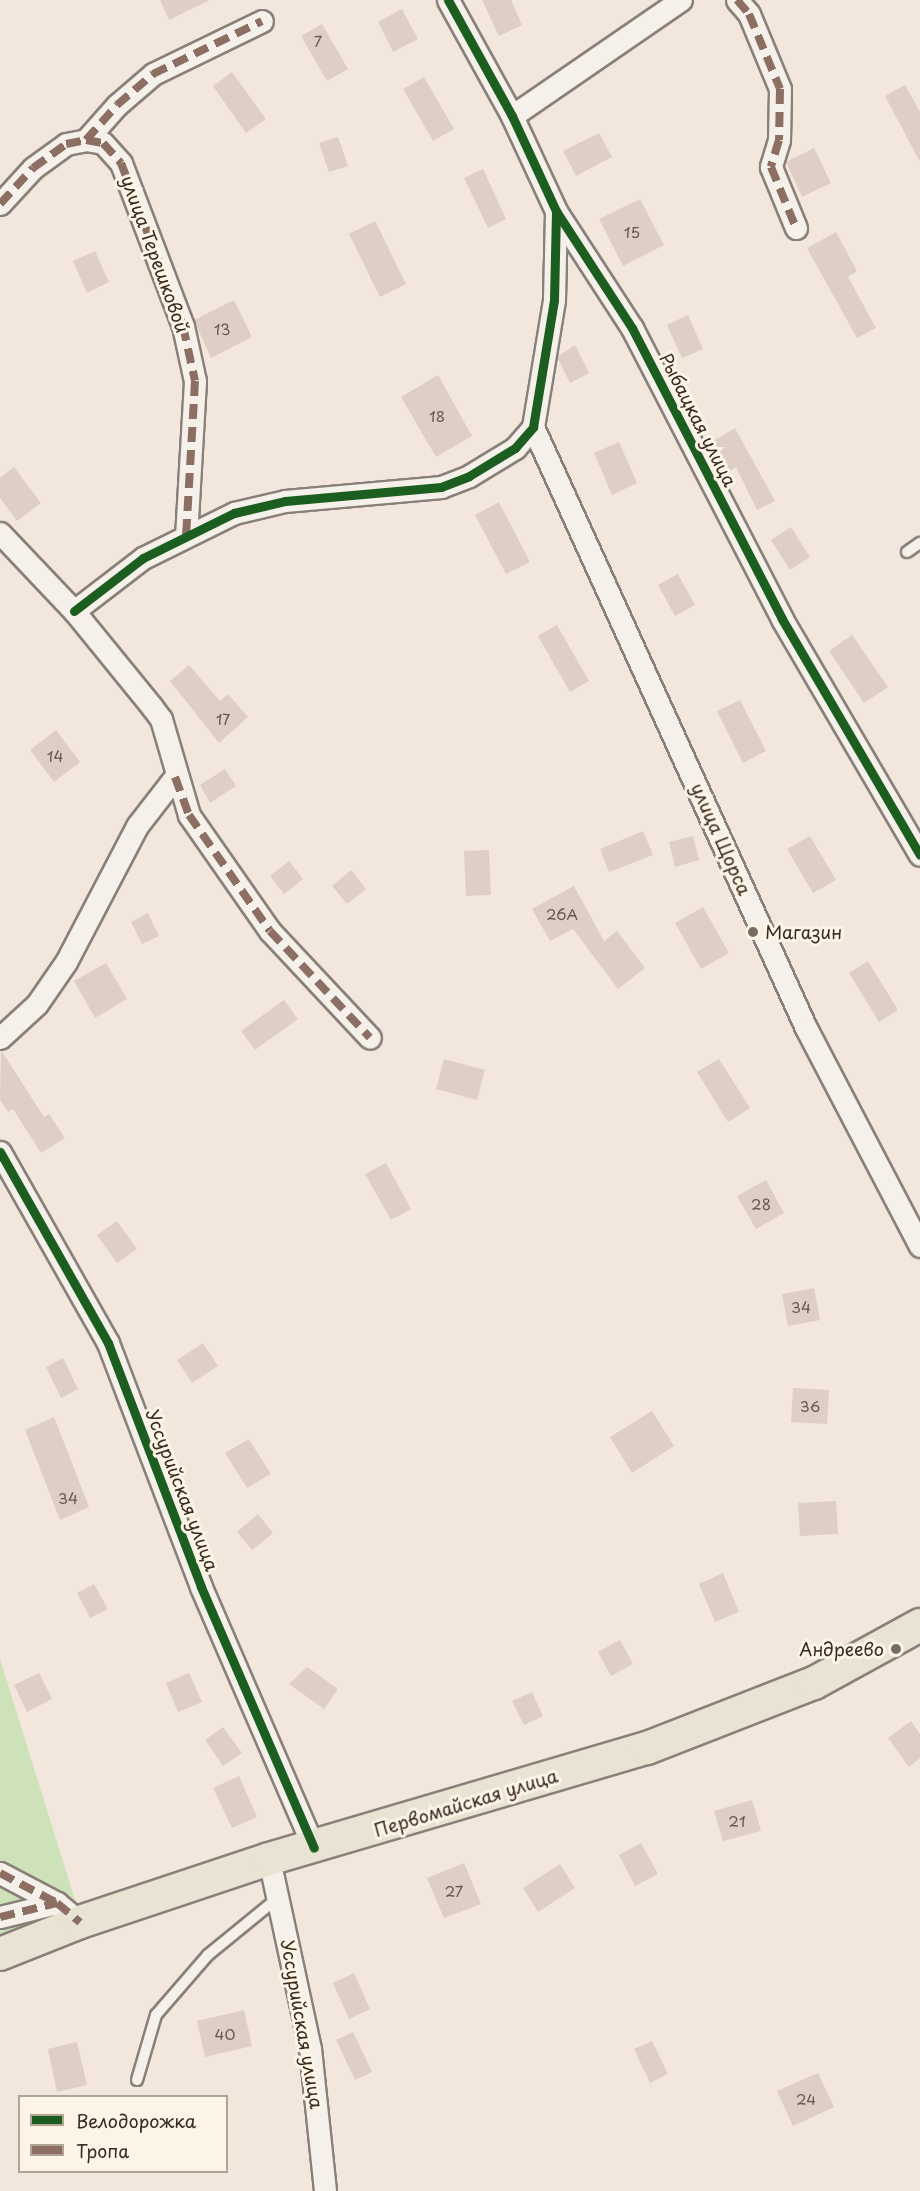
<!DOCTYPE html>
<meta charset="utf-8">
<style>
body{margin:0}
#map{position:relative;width:920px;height:2191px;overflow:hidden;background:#f3e6dd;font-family:"Playpen Sans",sans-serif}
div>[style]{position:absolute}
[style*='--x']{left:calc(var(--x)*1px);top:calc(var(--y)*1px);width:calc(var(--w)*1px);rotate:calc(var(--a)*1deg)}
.green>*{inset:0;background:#cee2ba}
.building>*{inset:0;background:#dfcec6}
.roads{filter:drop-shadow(2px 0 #898079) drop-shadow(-2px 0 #898079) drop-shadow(0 2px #898079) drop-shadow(0 -2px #898079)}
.service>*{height:10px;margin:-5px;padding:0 5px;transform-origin:5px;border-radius:5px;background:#f5f0ea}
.minor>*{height:21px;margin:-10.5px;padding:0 10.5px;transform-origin:10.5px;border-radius:10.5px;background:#f5f0ea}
.primary>*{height:32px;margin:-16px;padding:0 16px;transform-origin:16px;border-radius:16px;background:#e8e3d3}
.quiet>*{height:8px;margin-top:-4px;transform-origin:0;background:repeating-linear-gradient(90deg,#8d6e63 0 15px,transparent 0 23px)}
.cycleway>*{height:9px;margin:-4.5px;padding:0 4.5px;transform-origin:4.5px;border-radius:4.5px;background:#1b5e20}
.dots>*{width:16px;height:16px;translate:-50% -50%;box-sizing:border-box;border:3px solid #fcf5e5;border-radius:50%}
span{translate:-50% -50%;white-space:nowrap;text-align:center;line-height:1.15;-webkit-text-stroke:6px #fcf5e5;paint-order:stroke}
.number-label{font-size:15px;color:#66564b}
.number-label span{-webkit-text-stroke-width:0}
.street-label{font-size:18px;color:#3b2a1e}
.poi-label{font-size:18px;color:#3b2a1e}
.left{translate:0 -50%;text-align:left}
.right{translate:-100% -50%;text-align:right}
.legend{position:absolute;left:18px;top:2095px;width:210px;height:78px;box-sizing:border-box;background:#fcf5e5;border:2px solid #afa495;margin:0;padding:8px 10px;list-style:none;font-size:18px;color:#3b2a1e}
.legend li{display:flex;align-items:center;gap:12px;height:30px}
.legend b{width:30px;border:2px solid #afa495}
</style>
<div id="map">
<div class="green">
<div style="clip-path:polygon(0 1659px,76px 1903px,0 1936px)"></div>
</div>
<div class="building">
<div style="clip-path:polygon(160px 0,210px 0,169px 20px)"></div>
<div style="clip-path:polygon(482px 0,511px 0,522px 25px,499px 36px)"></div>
<div style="clip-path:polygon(402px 9px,418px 39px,393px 52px,378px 22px)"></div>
<div style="clip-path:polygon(322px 24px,348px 69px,327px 81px,301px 36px)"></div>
<div style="clip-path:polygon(232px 72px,266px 119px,246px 133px,213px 86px)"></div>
<div style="clip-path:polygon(424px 77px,454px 129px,433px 141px,403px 89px)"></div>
<div style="clip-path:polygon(905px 85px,920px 112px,920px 162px,885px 96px)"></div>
<div style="clip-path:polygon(599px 133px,612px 157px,576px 176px,563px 151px)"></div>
<div style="clip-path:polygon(338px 137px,348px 166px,329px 172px,319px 143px)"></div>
<div style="clip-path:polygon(814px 148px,831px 183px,802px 197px,786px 162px)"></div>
<div style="clip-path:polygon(483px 169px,506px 219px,488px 228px,464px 178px)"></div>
<div style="clip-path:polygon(640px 199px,664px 245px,623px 266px,599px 219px)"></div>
<div style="clip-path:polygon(375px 221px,406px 284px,380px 297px,349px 234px)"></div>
<div style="clip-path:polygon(836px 232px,857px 271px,848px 277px,876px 328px,857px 338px,807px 248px)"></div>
<div style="clip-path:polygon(95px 251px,109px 282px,87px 293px,73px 261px)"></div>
<div style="clip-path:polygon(234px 300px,252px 337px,211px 358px,194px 320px)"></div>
<div style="clip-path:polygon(688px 315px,703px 349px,682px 358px,667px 325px)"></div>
<div style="clip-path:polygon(575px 345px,589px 373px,570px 383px,557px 357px)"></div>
<div style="clip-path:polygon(438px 375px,472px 436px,436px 457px,401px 397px)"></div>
<div style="clip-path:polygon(735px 428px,775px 501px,757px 510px,736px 467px,730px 471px,713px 441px)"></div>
<div style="clip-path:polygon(619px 442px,637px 483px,612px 495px,594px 453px)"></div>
<div style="clip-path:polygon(14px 467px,41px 503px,17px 521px,0 498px,0 478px)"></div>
<div style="clip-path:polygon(499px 502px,530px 562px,506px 574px,475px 515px)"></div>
<div style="clip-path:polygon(791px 527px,810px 557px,790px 570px,771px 540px)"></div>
<div style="clip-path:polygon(678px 574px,695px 605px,675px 616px,658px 585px)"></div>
<div style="clip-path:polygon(557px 625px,589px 681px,570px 692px,538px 636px)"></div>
<div style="clip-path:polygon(852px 635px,888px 687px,864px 703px,829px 651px)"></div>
<div style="clip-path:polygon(189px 665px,220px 701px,228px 694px,248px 717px,219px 743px,170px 681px)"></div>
<div style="clip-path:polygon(740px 700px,766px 751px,743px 763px,717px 711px)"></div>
<div style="clip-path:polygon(56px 730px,80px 762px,54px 782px,30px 750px)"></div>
<div style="clip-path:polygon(225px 769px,236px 786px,210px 803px,200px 785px)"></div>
<div style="clip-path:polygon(643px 831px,653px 855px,609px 872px,600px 849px)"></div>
<div style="clip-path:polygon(693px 836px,699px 860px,675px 867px,669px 842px)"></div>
<div style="clip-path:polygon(810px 836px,836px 880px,813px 893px,787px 849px)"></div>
<div style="clip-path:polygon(489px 850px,491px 895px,466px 896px,464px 851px)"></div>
<div style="clip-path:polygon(289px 861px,303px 879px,284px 894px,270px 876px)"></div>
<div style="clip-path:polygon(351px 870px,366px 889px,347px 904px,332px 886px)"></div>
<div style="clip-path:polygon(574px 886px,604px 941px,617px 931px,645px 968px,618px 989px,573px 929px,550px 941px,532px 909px)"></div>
<div style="clip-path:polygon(703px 907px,729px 953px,701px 969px,675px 923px)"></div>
<div style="clip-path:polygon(148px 913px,159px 936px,142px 944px,131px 922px)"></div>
<div style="clip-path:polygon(868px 961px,898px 1010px,879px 1022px,849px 973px)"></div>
<div style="clip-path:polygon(106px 963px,127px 999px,95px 1018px,74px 981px)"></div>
<div style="clip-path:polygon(284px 1000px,298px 1019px,255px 1050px,241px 1031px)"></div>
<div style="clip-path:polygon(1px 1050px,44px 1117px,49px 1114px,65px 1138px,41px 1153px,13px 1109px,8px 1112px,0 1100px)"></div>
<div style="clip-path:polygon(444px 1059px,485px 1070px,477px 1100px,436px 1089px)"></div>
<div style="clip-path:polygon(719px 1059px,750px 1108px,728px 1122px,697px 1072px)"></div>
<div style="clip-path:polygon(386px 1163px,411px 1209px,391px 1220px,365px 1174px)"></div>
<div style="clip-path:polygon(766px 1180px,784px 1213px,756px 1229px,737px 1196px)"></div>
<div style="clip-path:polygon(117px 1221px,137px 1249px,117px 1263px,97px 1235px)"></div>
<div style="clip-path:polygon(814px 1288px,820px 1320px,788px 1326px,782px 1294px)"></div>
<div style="clip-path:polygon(203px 1343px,218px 1366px,192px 1383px,177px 1360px)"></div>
<div style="clip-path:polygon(63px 1358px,78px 1389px,61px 1398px,46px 1367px)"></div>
<div style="clip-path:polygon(793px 1388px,829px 1390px,827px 1424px,791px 1422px)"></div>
<div style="clip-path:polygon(652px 1411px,674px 1446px,632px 1473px,610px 1437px)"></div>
<div style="clip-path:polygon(54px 1417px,89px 1507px,60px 1520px,25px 1430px)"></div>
<div style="clip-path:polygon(249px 1439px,271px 1474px,247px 1488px,225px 1453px)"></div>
<div style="clip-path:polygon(836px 1501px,838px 1534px,800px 1536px,798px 1503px)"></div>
<div style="clip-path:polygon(258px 1514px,273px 1533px,252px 1550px,237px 1532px)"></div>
<div style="clip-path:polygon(723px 1573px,739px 1612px,715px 1622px,699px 1584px)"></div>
<div style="clip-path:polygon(94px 1584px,108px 1609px,90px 1618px,77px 1593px)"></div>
<div style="clip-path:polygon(620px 1640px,633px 1664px,611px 1676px,598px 1652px)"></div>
<div style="clip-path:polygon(307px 1667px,338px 1689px,324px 1709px,289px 1684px)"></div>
<div style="clip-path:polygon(39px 1673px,52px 1699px,27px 1712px,14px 1685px)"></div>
<div style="clip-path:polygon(189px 1673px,202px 1702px,178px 1712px,166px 1683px)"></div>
<div style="clip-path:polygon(532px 1692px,543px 1716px,524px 1725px,512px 1701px)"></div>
<div style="clip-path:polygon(911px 1721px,920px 1734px,920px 1758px,909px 1767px,888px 1738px)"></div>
<div style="clip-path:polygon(223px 1727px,242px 1753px,223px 1766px,205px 1740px)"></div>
<div style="clip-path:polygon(239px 1776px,257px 1817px,232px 1828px,213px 1788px)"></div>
<div style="clip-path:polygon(752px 1800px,761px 1831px,723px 1841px,714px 1811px)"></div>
<div style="clip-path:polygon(641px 1843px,658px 1874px,635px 1886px,619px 1855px)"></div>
<div style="clip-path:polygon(464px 1863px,481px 1904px,444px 1918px,427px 1878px)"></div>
<div style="clip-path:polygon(560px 1864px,575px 1888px,538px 1912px,523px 1888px)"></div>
<div style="clip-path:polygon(354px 1973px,370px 2009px,349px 2019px,333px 1983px)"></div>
<div style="clip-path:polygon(244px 2010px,252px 2046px,205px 2057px,197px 2021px)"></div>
<div style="clip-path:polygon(353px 2032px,372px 2072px,355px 2080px,336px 2040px)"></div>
<div style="clip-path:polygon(652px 2041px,668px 2074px,650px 2083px,634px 2049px)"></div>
<div style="clip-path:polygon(77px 2042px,87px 2085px,57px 2092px,48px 2049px)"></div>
<div style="clip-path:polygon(818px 2073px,834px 2107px,793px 2126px,777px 2091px)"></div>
</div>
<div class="roads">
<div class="service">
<div style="--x:907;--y:552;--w:16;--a:-35"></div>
<div style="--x:137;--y:2080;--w:68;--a:-73.7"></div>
<div style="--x:156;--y:2015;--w:79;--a:-49.1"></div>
<div style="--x:208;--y:1955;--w:92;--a:-39.2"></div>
</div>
<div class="minor">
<div style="--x:448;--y:0;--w:132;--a:61.1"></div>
<div style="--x:512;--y:116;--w:105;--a:65.1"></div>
<div style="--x:556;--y:211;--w:140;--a:57"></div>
<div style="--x:632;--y:328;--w:327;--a:62.7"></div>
<div style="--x:782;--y:619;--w:273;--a:59.7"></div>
<div style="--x:737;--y:0;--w:18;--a:49"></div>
<div style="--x:749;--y:14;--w:81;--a:67.5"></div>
<div style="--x:780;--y:89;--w:51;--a:91.1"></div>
<div style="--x:779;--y:140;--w:28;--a:107"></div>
<div style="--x:771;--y:167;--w:66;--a:67.7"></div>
<div style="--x:512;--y:116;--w:205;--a:-34.5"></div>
<div style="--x:86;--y:140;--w:47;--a:-48.5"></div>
<div style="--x:117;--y:105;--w:48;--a:-40.7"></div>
<div style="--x:153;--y:74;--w:121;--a:-25.9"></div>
<div style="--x:0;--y:204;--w:49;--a:-47.5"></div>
<div style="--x:33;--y:168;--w:41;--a:-36"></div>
<div style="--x:66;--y:144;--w:20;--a:-11"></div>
<div style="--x:86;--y:140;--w:17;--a:10"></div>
<div style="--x:103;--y:143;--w:27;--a:48"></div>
<div style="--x:121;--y:163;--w:174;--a:69.2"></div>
<div style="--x:183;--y:326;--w:56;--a:77.7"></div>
<div style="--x:195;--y:381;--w:154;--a:93.3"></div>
<div style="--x:533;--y:427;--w:660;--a:65.57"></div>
<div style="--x:806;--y:1028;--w:246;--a:62.4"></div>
<div style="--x:0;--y:533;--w:108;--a:46.5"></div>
<div style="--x:74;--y:611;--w:124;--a:50.9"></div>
<div style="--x:152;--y:707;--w:15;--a:53"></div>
<div style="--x:161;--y:719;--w:100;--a:73.7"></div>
<div style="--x:189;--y:815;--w:141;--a:55.1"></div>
<div style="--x:270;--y:931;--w:146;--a:46.9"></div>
<div style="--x:74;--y:611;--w:87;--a:-37.5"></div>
<div style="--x:143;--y:558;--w:102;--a:-26.3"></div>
<div style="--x:234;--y:513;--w:52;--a:-13.2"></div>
<div style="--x:285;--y:501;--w:157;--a:-5.1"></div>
<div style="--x:441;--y:487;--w:30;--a:-21"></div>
<div style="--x:469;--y:476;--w:54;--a:-31.3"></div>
<div style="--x:515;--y:448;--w:28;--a:-49"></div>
<div style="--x:533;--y:427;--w:129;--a:-80.6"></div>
<div style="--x:554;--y:300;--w:89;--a:-88.7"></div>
<div style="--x:0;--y:1038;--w:50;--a:-42.6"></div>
<div style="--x:37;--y:1004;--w:51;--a:-55.4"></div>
<div style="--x:66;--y:962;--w:153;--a:-62.4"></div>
<div style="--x:137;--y:826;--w:62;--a:-52.2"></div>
<div style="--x:0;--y:1152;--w:219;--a:60.5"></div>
<div style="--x:108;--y:1343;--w:261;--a:69.1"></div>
<div style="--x:201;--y:1587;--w:284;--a:66.6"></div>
<div style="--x:269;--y:1859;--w:193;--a:77.8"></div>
<div style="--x:310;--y:2048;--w:144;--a:84"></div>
<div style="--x:0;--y:1873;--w:64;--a:27.8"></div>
<div style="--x:57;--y:1903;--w:30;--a:40"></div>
<div style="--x:0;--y:1917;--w:59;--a:-13.8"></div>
</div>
<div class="primary">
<div style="--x:0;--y:1954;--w:86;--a:-21.8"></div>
<div style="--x:80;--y:1922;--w:199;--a:-18.4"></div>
<div style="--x:269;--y:1859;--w:394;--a:-16.4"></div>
<div style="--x:647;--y:1748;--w:179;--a:-21.3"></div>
<div style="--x:814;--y:1683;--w:121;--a:-28.7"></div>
</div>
</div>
<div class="quiet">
<div style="--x:737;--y:0;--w:18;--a:49"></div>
<div style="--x:749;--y:14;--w:81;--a:67.5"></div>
<div style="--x:780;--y:89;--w:51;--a:91.1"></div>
<div style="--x:779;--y:140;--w:28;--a:107"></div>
<div style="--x:771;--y:167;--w:66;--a:67.7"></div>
<div style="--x:86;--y:140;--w:47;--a:-48.5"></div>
<div style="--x:117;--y:105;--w:48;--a:-40.7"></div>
<div style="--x:153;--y:74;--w:121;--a:-25.9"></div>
<div style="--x:0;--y:204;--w:49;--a:-47.5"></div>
<div style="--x:33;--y:168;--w:41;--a:-36"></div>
<div style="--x:66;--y:144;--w:20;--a:-11"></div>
<div style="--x:86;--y:140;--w:17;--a:10"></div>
<div style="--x:103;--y:143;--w:27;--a:48"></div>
<div style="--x:121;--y:163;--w:174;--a:69.2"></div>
<div style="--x:183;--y:326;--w:56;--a:77.7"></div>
<div style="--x:195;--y:381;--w:154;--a:93.3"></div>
<div style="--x:175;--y:777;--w:40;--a:69.8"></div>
<div style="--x:189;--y:815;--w:141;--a:55.1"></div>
<div style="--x:270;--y:931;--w:146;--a:46.9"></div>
<div style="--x:0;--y:1873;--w:64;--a:27.8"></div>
<div style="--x:57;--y:1903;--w:30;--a:40"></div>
<div style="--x:0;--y:1917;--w:59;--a:-13.8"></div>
</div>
<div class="cycleway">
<div style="--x:448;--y:0;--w:132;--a:61.1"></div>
<div style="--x:512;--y:116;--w:105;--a:65.1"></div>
<div style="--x:556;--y:211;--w:140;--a:57"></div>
<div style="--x:632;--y:328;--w:327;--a:62.7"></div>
<div style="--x:782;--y:619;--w:273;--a:59.7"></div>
<div style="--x:74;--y:611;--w:87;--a:-37.5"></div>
<div style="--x:143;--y:558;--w:102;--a:-26.3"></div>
<div style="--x:234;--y:513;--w:52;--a:-13.2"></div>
<div style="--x:285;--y:501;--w:157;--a:-5.1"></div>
<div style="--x:441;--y:487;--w:30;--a:-21"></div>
<div style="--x:469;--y:476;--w:54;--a:-31.3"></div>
<div style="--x:515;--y:448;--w:28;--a:-49"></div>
<div style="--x:533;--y:427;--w:129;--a:-80.6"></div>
<div style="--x:554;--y:300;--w:89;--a:-88.7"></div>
<div style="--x:0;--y:1152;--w:219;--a:60.5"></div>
<div style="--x:108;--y:1343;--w:261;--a:69.1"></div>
<div style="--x:201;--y:1587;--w:284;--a:66.6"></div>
</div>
<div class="dots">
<div style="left:753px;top:932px;background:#7b6c61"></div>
<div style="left:896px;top:1649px;background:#7b6c61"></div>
</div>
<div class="number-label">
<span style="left:318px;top:41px">7</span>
<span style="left:632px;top:232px">15</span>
<span style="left:222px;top:329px">13</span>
<span style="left:437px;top:416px">18</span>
<span style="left:223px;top:719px">17</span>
<span style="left:55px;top:756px">14</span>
<span style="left:562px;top:914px">26А</span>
<span style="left:761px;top:1204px">28</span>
<span style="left:801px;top:1307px">34</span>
<span style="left:810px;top:1406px">36</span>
<span style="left:68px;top:1498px">34</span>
<span style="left:737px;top:1821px">21</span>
<span style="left:454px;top:1891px">27</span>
<span style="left:225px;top:2034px">40</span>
<span style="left:806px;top:2099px">24</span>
</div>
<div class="street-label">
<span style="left:155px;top:254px;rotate:70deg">улица Терешковой</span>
<span style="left:698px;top:420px;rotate:63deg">Рыбацкая улица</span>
<span style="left:721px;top:839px;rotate:66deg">улица Щорса</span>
<span style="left:182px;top:1490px;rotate:69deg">Уссурийская улица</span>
<span style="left:466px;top:1803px;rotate:-17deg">Первомайская улица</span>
<span style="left:302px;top:2024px;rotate:80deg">Уссурийская улица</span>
</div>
<div class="poi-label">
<span class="left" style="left:765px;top:932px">Магазин</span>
<span class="right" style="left:884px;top:1649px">Андреево</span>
</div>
<ul class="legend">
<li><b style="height:8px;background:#1b5e20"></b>Велодорожка</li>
<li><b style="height:8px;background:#8d6e63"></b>Тропа</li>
</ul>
</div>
